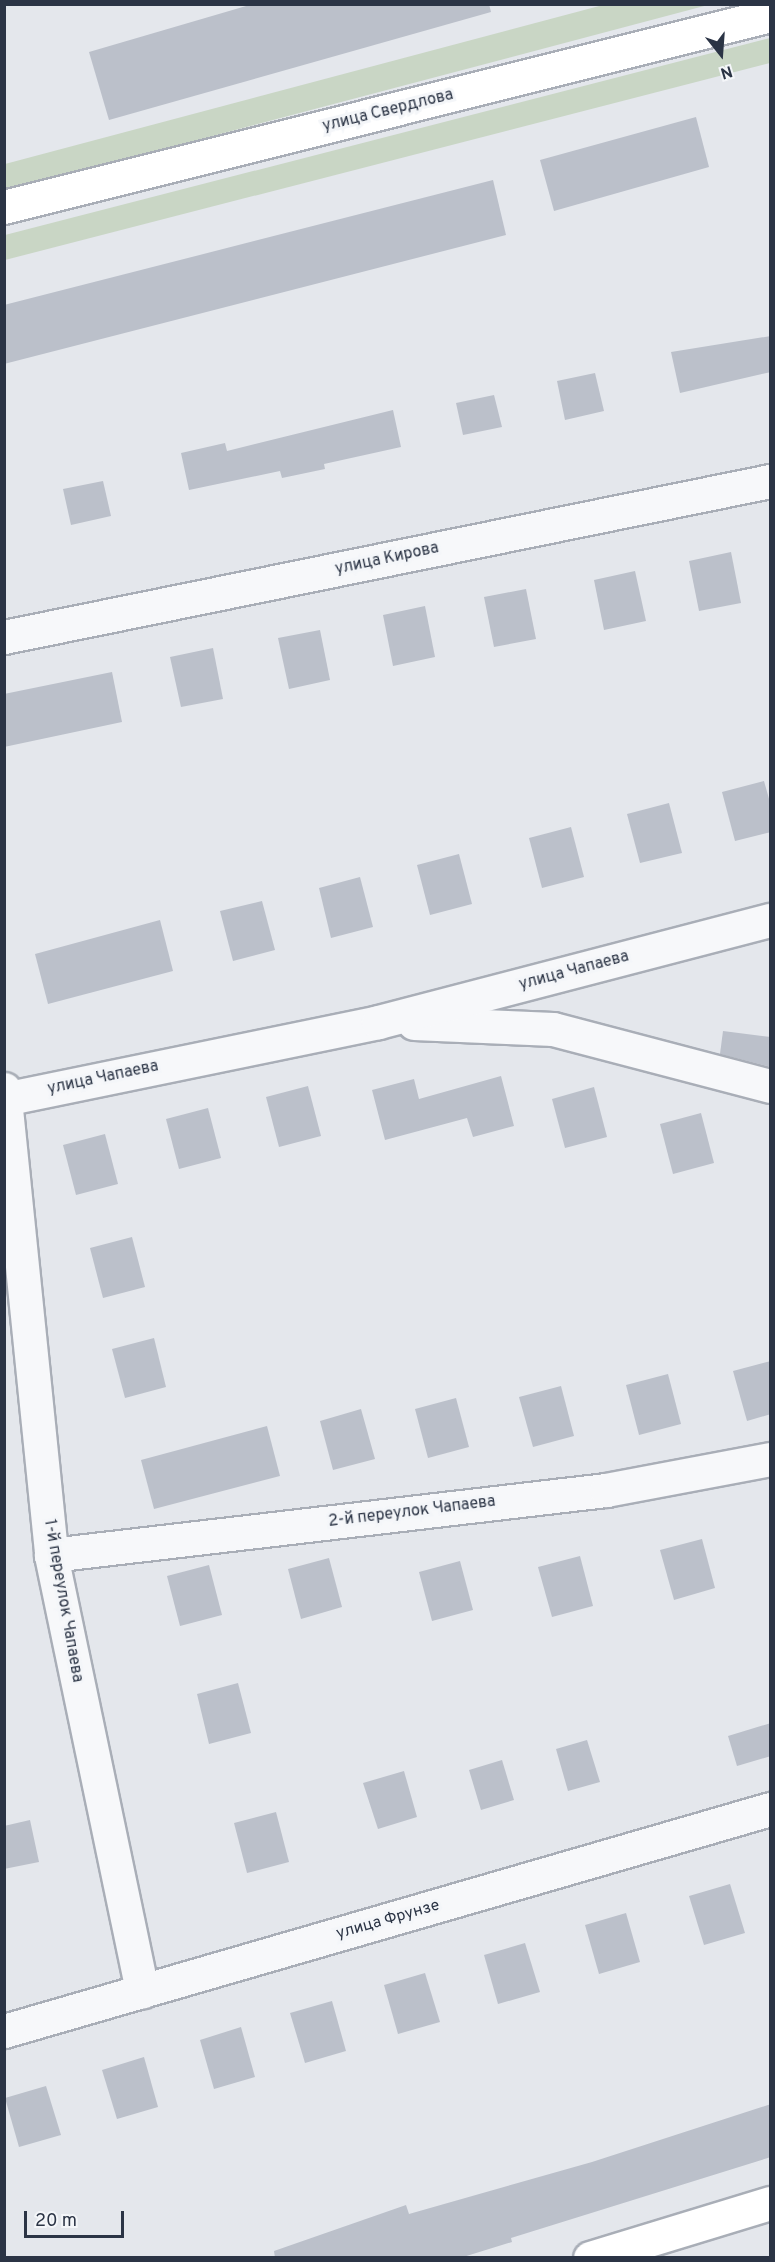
<!DOCTYPE html>
<meta charset="utf-8">
<style>
body{margin:0}
#map{position:relative;width:775px;height:2262px;overflow:hidden;background:#e4e7ec;font-family:Overpass,sans-serif}
div>[style]{position:absolute}
[style*='--x']{left:calc(var(--x)*1px);top:calc(var(--y)*1px);width:calc(var(--w)*1px);rotate:calc(var(--a)*1deg)}
.green>*{inset:0;background:#c9d6c5}
.building>*{inset:0;background:#bbc0ca}
.roads{filter:drop-shadow(2px 0 #a9aeb7) drop-shadow(-2px 0 #a9aeb7) drop-shadow(0 2px #a9aeb7) drop-shadow(0 -2px #a9aeb7)}
.minor>*{height:33px;margin:-16.5px;padding:0 16.5px;transform-origin:16.5px;border-radius:16.5px;background:#f7f8fa}
.major>*{height:33px;margin:-16.5px;padding:0 16.5px;transform-origin:16.5px;border-radius:16.5px;background:#fff}
span{translate:-50% -50%;white-space:nowrap;text-align:center;line-height:1.15;-webkit-text-stroke:6px #f4f6f9;paint-order:stroke}
.street-label{font-size:16px;color:#2b3445}
.frame{position:absolute;inset:0;border:6px solid #2b3445;pointer-events:none}
.north{position:absolute;left:691px;top:24px;width:60px;height:60px;-webkit-text-stroke:4px #f4f6f9;paint-order:stroke;rotate:163deg;font-size:16px;font-weight:700;line-height:24px;text-align:center;color:#2b3445}
.north::after{content:'';display:block;margin:auto;width:21px;height:27px;background:#2b3445;clip-path:polygon(50% 0,100% 100%,50% 72%,0 100%)}
.scale{position:absolute;left:24px;top:2211px;width:100px;height:27px;box-sizing:border-box;border:3px solid #2b3445;border-top:0;padding-left:8px;font-size:18px;line-height:21px;white-space:nowrap;color:#2b3445;-webkit-text-stroke:4px #f4f6f9;paint-order:stroke}
</style>
<div id="map">
<div class="green">
<div style="clip-path:polygon(603px 5px,708px 5px,5px 191px,5px 164px)"></div>
<div style="clip-path:polygon(770px 38px,770px 63px,5px 260px,5px 235px)"></div>
</div>
<div class="building">
<div style="clip-path:polygon(253px 4px,489px 4px,491px 12px,109px 120px,89px 52px)"></div>
<div style="clip-path:polygon(696px 117px,709px 167px,554px 211px,540px 160px)"></div>
<div style="clip-path:polygon(493px 180px,506px 235px,4px 364px,4px 305px)"></div>
<div style="clip-path:polygon(771px 336px,771px 372px,680px 393px,671px 352px)"></div>
<div style="clip-path:polygon(595px 373px,604px 411px,565px 420px,557px 381px)"></div>
<div style="clip-path:polygon(494px 395px,502px 427px,463px 435px,456px 403px)"></div>
<div style="clip-path:polygon(393px 410px,401px 447px,324px 464px,325px 469px,282px 478px,280px 471px,189px 490px,181px 453px,225px 443px,227px 451px)"></div>
<div style="clip-path:polygon(103px 481px,111px 516px,71px 525px,63px 489px)"></div>
<div style="clip-path:polygon(731px 552px,741px 603px,699px 611px,689px 561px)"></div>
<div style="clip-path:polygon(635px 571px,646px 621px,604px 630px,594px 580px)"></div>
<div style="clip-path:polygon(526px 589px,536px 639px,494px 647px,484px 597px)"></div>
<div style="clip-path:polygon(425px 606px,435px 657px,393px 666px,383px 615px)"></div>
<div style="clip-path:polygon(320px 630px,330px 680px,289px 689px,278px 638px)"></div>
<div style="clip-path:polygon(213px 648px,223px 699px,181px 707px,170px 657px)"></div>
<div style="clip-path:polygon(112px 672px,122px 722px,4px 747px,4px 694px)"></div>
<div style="clip-path:polygon(764px 781px,771px 806px,771px 832px,735px 841px,722px 792px)"></div>
<div style="clip-path:polygon(669px 803px,682px 853px,640px 863px,627px 814px)"></div>
<div style="clip-path:polygon(571px 827px,584px 877px,542px 888px,529px 838px)"></div>
<div style="clip-path:polygon(459px 854px,472px 904px,430px 915px,417px 865px)"></div>
<div style="clip-path:polygon(360px 877px,373px 927px,331px 938px,319px 888px)"></div>
<div style="clip-path:polygon(262px 901px,275px 950px,233px 961px,220px 911px)"></div>
<div style="clip-path:polygon(160px 920px,173px 971px,48px 1004px,35px 954px)"></div>
<div style="clip-path:polygon(723px 1031px,771px 1037px,771px 1067px,720px 1054px)"></div>
<div style="clip-path:polygon(501px 1076px,514px 1126px,473px 1137px,467px 1118px,385px 1140px,372px 1090px,414px 1079px,419px 1099px)"></div>
<div style="clip-path:polygon(308px 1086px,321px 1136px,279px 1147px,266px 1097px)"></div>
<div style="clip-path:polygon(594px 1087px,607px 1137px,565px 1148px,552px 1099px)"></div>
<div style="clip-path:polygon(208px 1108px,221px 1158px,179px 1169px,166px 1119px)"></div>
<div style="clip-path:polygon(701px 1113px,714px 1163px,673px 1174px,660px 1124px)"></div>
<div style="clip-path:polygon(105px 1134px,118px 1184px,76px 1195px,63px 1145px)"></div>
<div style="clip-path:polygon(132px 1237px,145px 1287px,103px 1298px,90px 1248px)"></div>
<div style="clip-path:polygon(154px 1338px,166px 1387px,125px 1398px,112px 1349px)"></div>
<div style="clip-path:polygon(771px 1361px,771px 1414px,747px 1421px,733px 1371px)"></div>
<div style="clip-path:polygon(668px 1374px,681px 1424px,639px 1435px,626px 1385px)"></div>
<div style="clip-path:polygon(561px 1386px,574px 1436px,533px 1447px,519px 1397px)"></div>
<div style="clip-path:polygon(456px 1398px,469px 1447px,428px 1458px,415px 1409px)"></div>
<div style="clip-path:polygon(361px 1409px,375px 1459px,333px 1470px,320px 1421px)"></div>
<div style="clip-path:polygon(267px 1426px,280px 1476px,154px 1509px,141px 1460px)"></div>
<div style="clip-path:polygon(702px 1539px,715px 1588px,674px 1600px,660px 1550px)"></div>
<div style="clip-path:polygon(580px 1556px,593px 1606px,552px 1617px,538px 1567px)"></div>
<div style="clip-path:polygon(329px 1558px,342px 1607px,301px 1619px,288px 1569px)"></div>
<div style="clip-path:polygon(460px 1561px,473px 1610px,432px 1621px,419px 1572px)"></div>
<div style="clip-path:polygon(209px 1565px,222px 1615px,180px 1626px,167px 1576px)"></div>
<div style="clip-path:polygon(238px 1683px,251px 1733px,209px 1744px,197px 1694px)"></div>
<div style="clip-path:polygon(771px 1723px,771px 1756px,737px 1766px,728px 1736px)"></div>
<div style="clip-path:polygon(587px 1740px,600px 1782px,568px 1791px,556px 1749px)"></div>
<div style="clip-path:polygon(502px 1760px,514px 1800px,481px 1810px,469px 1770px)"></div>
<div style="clip-path:polygon(404px 1771px,417px 1817px,378px 1829px,363px 1783px)"></div>
<div style="clip-path:polygon(276px 1812px,289px 1862px,247px 1873px,234px 1823px)"></div>
<div style="clip-path:polygon(30px 1820px,39px 1862px,4px 1869px,4px 1826px)"></div>
<div style="clip-path:polygon(730px 1884px,745px 1933px,704px 1945px,689px 1896px)"></div>
<div style="clip-path:polygon(626px 1913px,640px 1962px,599px 1974px,585px 1925px)"></div>
<div style="clip-path:polygon(525px 1943px,540px 1992px,498px 2004px,484px 1955px)"></div>
<div style="clip-path:polygon(425px 1973px,440px 2022px,398px 2034px,384px 1985px)"></div>
<div style="clip-path:polygon(332px 2001px,346px 2051px,305px 2063px,290px 2013px)"></div>
<div style="clip-path:polygon(241px 2027px,255px 2077px,214px 2089px,200px 2040px)"></div>
<div style="clip-path:polygon(144px 2057px,158px 2107px,117px 2119px,102px 2070px)"></div>
<div style="clip-path:polygon(46px 2086px,61px 2135px,19px 2147px,5px 2098px)"></div>
<div style="clip-path:polygon(771px 2104px,771px 2157px,511px 2238px,512px 2242px,460px 2258px,275px 2258px,274px 2251px,406px 2205px,409px 2214px,592px 2162px)"></div>
</div>
<div class="roads">
<div class="minor">
<div style="--x:4;--y:637;--w:782;--a:-11.51"></div>
<div style="--x:414;--y:1023;--w:139;--a:2.5"></div>
<div style="--x:553;--y:1029;--w:224;--a:14.7"></div>
<div style="--x:4;--y:1089;--w:468;--a:84.2"></div>
<div style="--x:51;--y:1555;--w:446;--a:78.2"></div>
<div style="--x:4;--y:1099;--w:382;--a:-11.6"></div>
<div style="--x:378;--y:1022;--w:405;--a:-14.6"></div>
<div style="--x:51;--y:1555;--w:559;--a:-6.68"></div>
<div style="--x:606;--y:1490;--w:167;--a:-10.7"></div>
<div style="--x:4;--y:2031;--w:798;--a:-16.16"></div>
</div>
<div class="major">
<div style="--x:4;--y:207;--w:790;--a:-14.07"></div>
<div style="--x:590;--y:2258;--w:188;--a:-17"></div>
</div>
</div>
<div class="street-label">
<span style="left:388px;top:111px;rotate:-14deg">улица Свердлова</span>
<span style="left:387px;top:559px;rotate:-12deg">улица Кирова</span>
<span style="left:574px;top:971px;rotate:-15deg">улица Чапаева</span>
<span style="left:103px;top:1078px;rotate:-12deg">улица Чапаева</span>
<span style="left:412px;top:1512px;rotate:-7deg">2-й переулок Чапаева</span>
<span style="left:63px;top:1601px;rotate:80deg">1-й переулок Чапаева</span>
<span style="left:388px;top:1920px;rotate:-16deg">улица Фрунзе</span>
</div>
<div class="frame"></div>
<div class="north">N</div>
<div class="scale">20 m</div>
</div>
